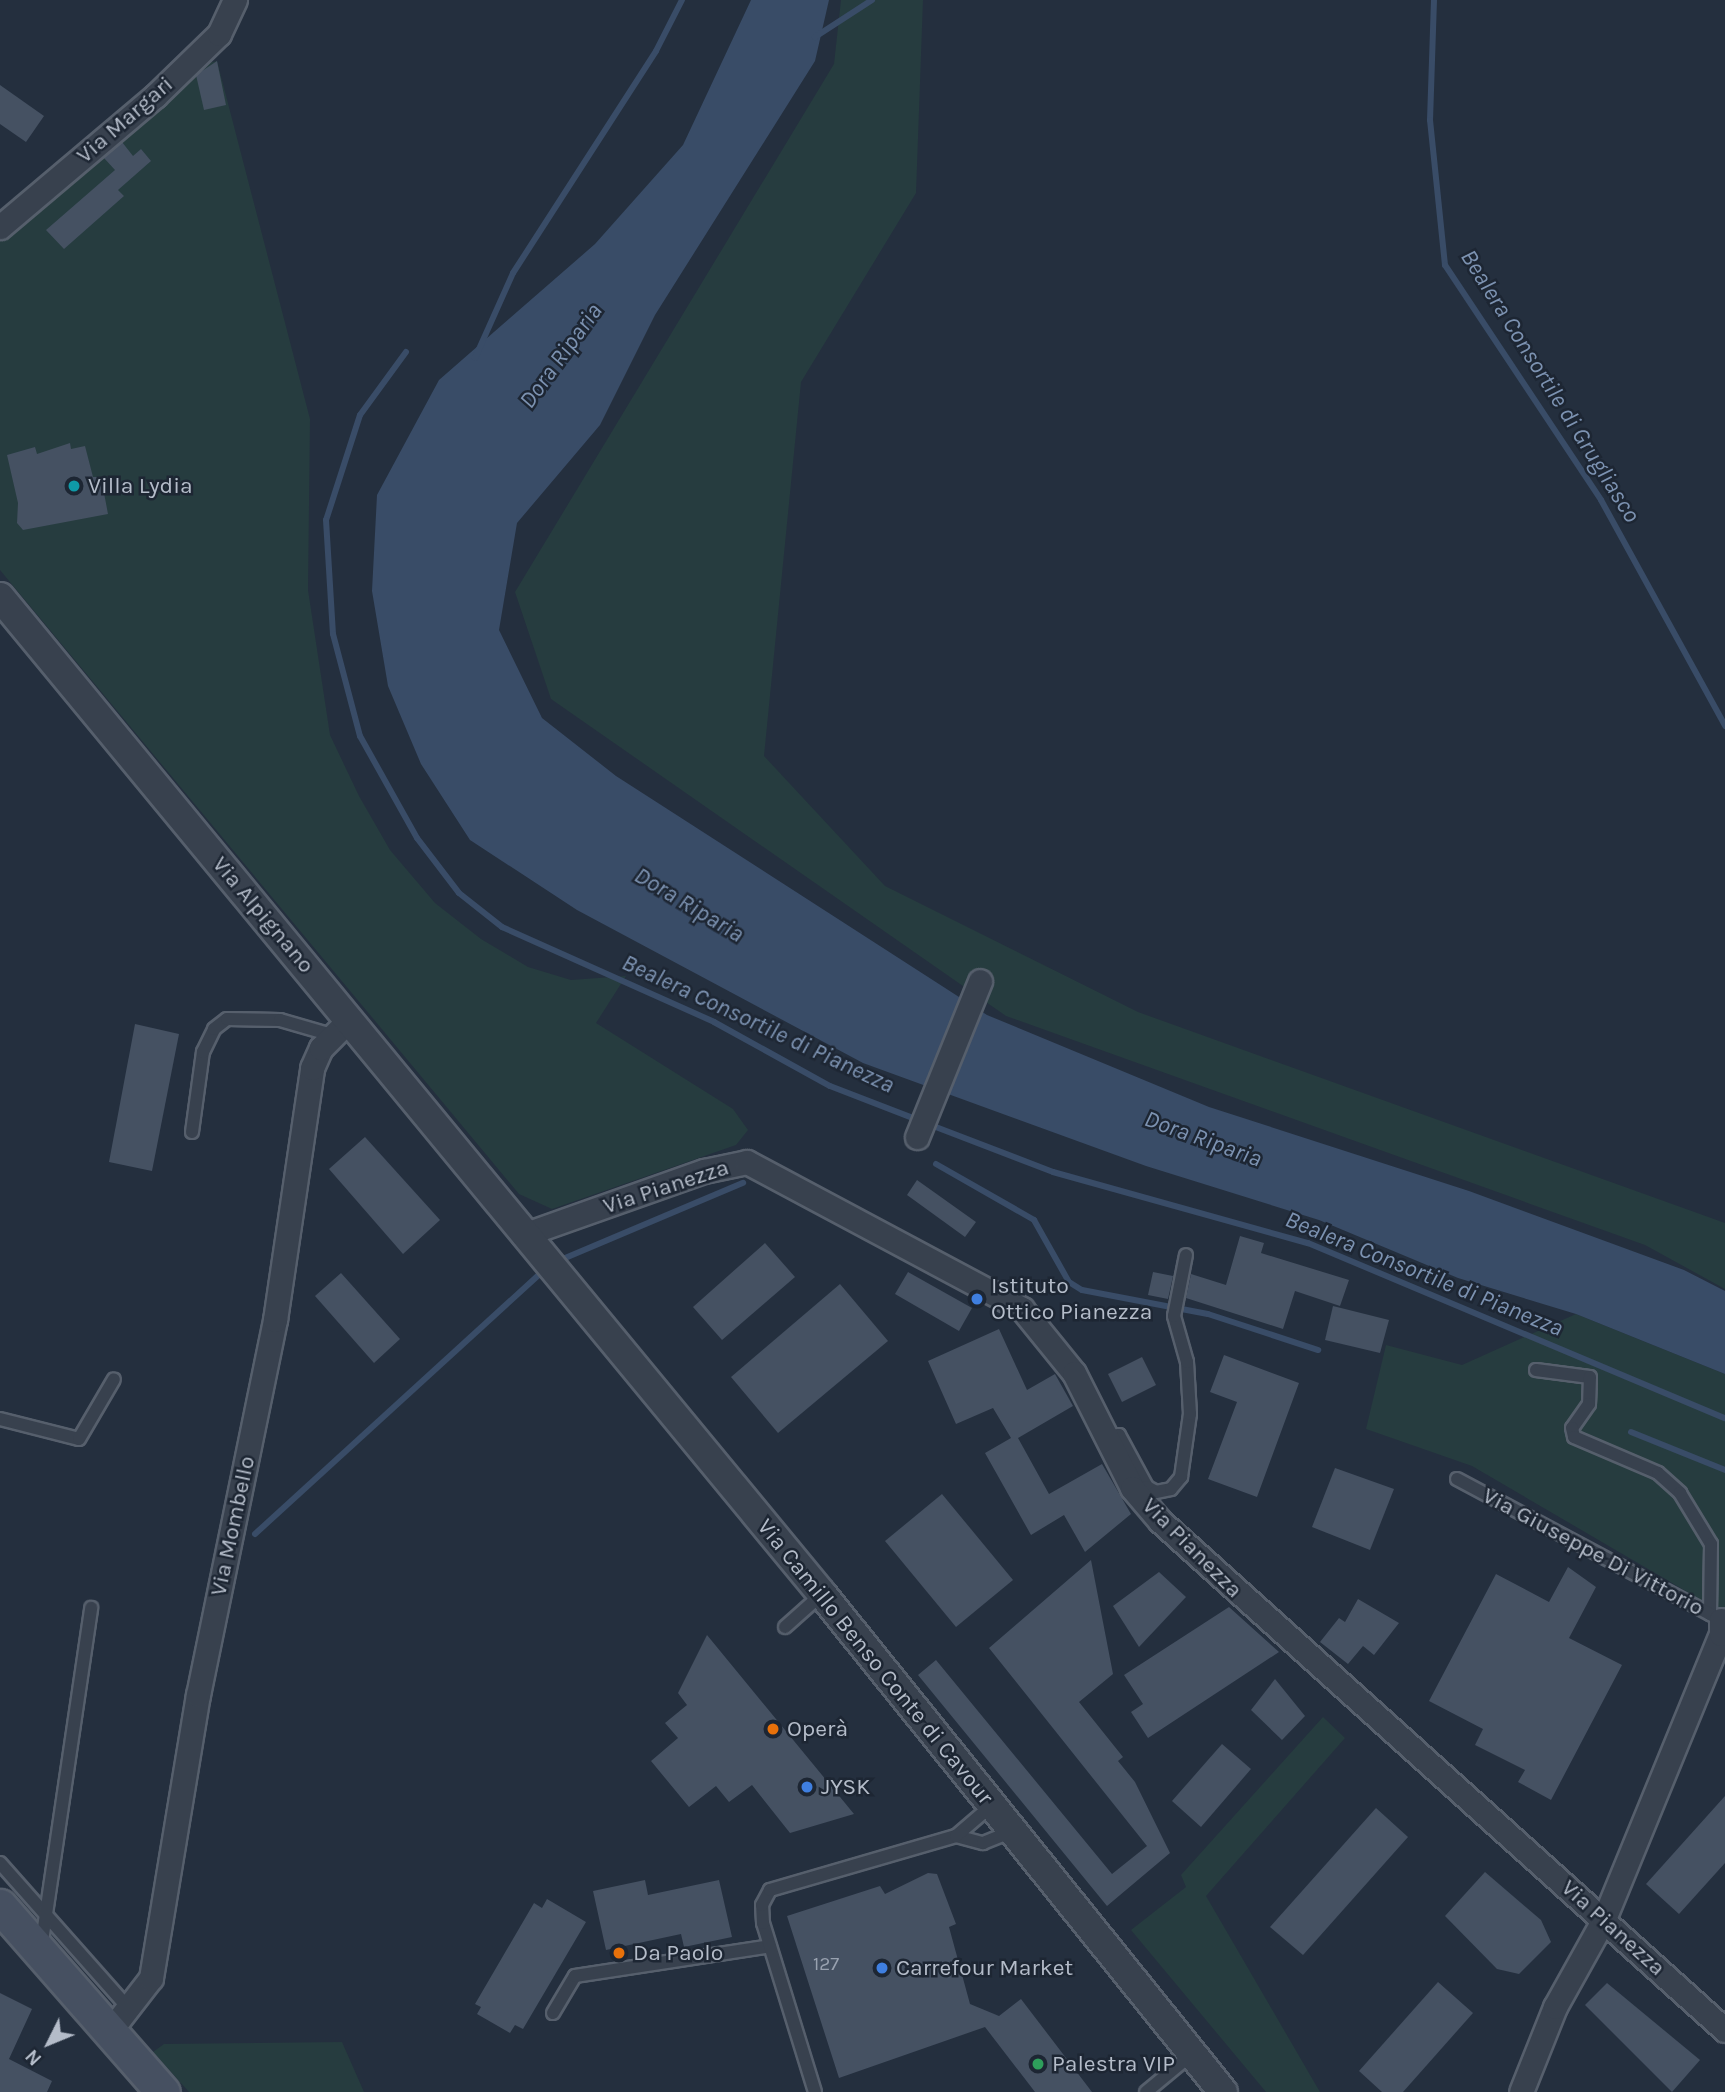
<!DOCTYPE html>
<meta charset="utf-8">
<style>
body{margin:0}
#map{position:relative;width:1725px;height:2092px;overflow:hidden;background:#242f3e;font-family:Karla,sans-serif}
div>[style]{position:absolute}
[style*='--x']{left:calc(var(--x)*1px);top:calc(var(--y)*1px);width:calc(var(--w)*1px);rotate:calc(var(--a)*1deg)}
.green>*{inset:0;background:#263c3f}
.water>*{inset:0;background:#394c67}
.stream>*{height:6px;margin:-3px;padding:0 3px;transform-origin:3px;border-radius:3px;background:#394c67}
.building>*{inset:0;background:#455162}
.roads{filter:drop-shadow(2px 0 #565f6c) drop-shadow(-2px 0 #565f6c) drop-shadow(0 2px #565f6c) drop-shadow(0 -2px #565f6c)}
.service>*{height:12px;margin:-6px;padding:0 6px;transform-origin:6px;border-radius:6px;background:#38414e}
.minor>*{height:23px;margin:-11.5px;padding:0 11.5px;transform-origin:11.5px;border-radius:11.5px;background:#38414e}
.tertiary>*{height:28px;margin:-14px;padding:0 14px;transform-origin:14px;border-radius:14px;background:#38414e}
.secondary>*{height:33px;margin:-16.5px;padding:0 16.5px;transform-origin:16.5px;border-radius:16.5px;background:#465061}
.dots>*{width:19px;height:19px;translate:-50% -50%;box-sizing:border-box;border:4px solid #1d2633;border-radius:50%}
span{translate:-50% -50%;white-space:nowrap;text-align:center;line-height:1.15;-webkit-text-stroke:5px #1d2633;paint-order:stroke}
.number-label{font-size:19px;color:#98a1af}
.number-label span{-webkit-text-stroke-width:0}
.street-label{font-size:23px;color:#b4bcc9}
.poi-label{font-size:23px;color:#b4bcc9}
.left{translate:0 -50%;text-align:left}
.water-label{font-size:24px;color:#7c92b1;font-style:italic}
.north{position:absolute;left:14px;top:2008px;width:70px;height:70px;-webkit-text-stroke:5px #1d2633;paint-order:stroke;rotate:227deg;font-size:19px;font-weight:700;line-height:28px;text-align:center;color:#b4bcc9}
.north::after{content:'';display:block;margin:auto;width:24px;height:32px;background:#b4bcc9;clip-path:polygon(50% 0,100% 100%,50% 72%,0 100%)}
</style>
<div id="map">
<div class="green">
<div style="clip-path:polygon(841px 0,923px 0,916px 193px,801px 382px,764px 756px,885px 886px,1138px 1012px,1725px 1223px,1725px 1289px,1645px 1245px,1006px 1016px,551px 699px,515px 592px,834px 64px)"></div>
<div style="clip-path:polygon(217px 61px,310px 419px,308px 590px,330px 735px,359px 796px,390px 850px,435px 903px,481px 939px,528px 967px,571px 980px,626px 976px,596px 1023px,733px 1109px,748px 1130px,736px 1145px,552px 1209px,519px 1194px,0 570px,0 240px,194px 66px)"></div>
<div style="clip-path:polygon(1576px 1314px,1725px 1374px,1725px 1614px,1472px 1466px,1366px 1429px,1386px 1345px,1462px 1365px)"></div>
<div style="clip-path:polygon(1323px 1717px,1345px 1738px,1206px 1896px,1320px 2092px,1266px 2092px,1131px 1930px,1186px 1887px,1181px 1875px)"></div>
<div style="clip-path:polygon(342px 2042px,364px 2092px,189px 2092px,153px 2052px,164px 2044px)"></div>
</div>
<div class="water">
<div style="clip-path:polygon(751px 0,829px 0,815px 61px,655px 315px,600px 425px,517px 523px,499px 630px,542px 718px,616px 776px,987px 1015px,1209px 1107px,1469px 1191px,1684px 1270px,1725px 1291px,1725px 1374px,1576px 1314px,1458px 1278px,1319px 1220px,1146px 1166px,863px 1063px,577px 910px,470px 840px,421px 764px,388px 686px,372px 591px,377px 495px,439px 380px,595px 244px,683px 145px)"></div>
</div>
<div class="stream">
<div style="--x:1434;--y:0;--w:120;--a:91.9"></div>
<div style="--x:1430;--y:120;--w:146;--a:84.1"></div>
<div style="--x:1445;--y:265;--w:282;--a:56.4"></div>
<div style="--x:1601;--y:500;--w:258;--a:61.2"></div>
<div style="--x:815;--y:37;--w:68;--a:-33"></div>
<div style="--x:406;--y:352;--w:78;--a:126.1"></div>
<div style="--x:360;--y:415;--w:110;--a:107.9"></div>
<div style="--x:326;--y:520;--w:114;--a:86.5"></div>
<div style="--x:333;--y:634;--w:106;--a:75.2"></div>
<div style="--x:360;--y:736;--w:117;--a:60.8"></div>
<div style="--x:417;--y:838;--w:69;--a:52.6"></div>
<div style="--x:459;--y:893;--w:55;--a:38.3"></div>
<div style="--x:502;--y:927;--w:232;--a:24.1"></div>
<div style="--x:714;--y:1022;--w:132;--a:28.9"></div>
<div style="--x:830;--y:1086;--w:94;--a:21.1"></div>
<div style="--x:475;--y:358;--w:93;--a:-65.9"></div>
<div style="--x:513;--y:273;--w:264;--a:-57.2"></div>
<div style="--x:656;--y:51;--w:57;--a:-63"></div>
<div style="--x:928;--y:1124;--w:134;--a:21"></div>
<div style="--x:1053;--y:1172;--w:265;--a:15.6"></div>
<div style="--x:1308;--y:1243;--w:452;--a:22.8"></div>
<div style="--x:936;--y:1164;--w:113;--a:29.7"></div>
<div style="--x:1034;--y:1220;--w:71;--a:60.6"></div>
<div style="--x:1069;--y:1282;--w:15;--a:32"></div>
<div style="--x:1082;--y:1290;--w:128;--a:10.8"></div>
<div style="--x:1208;--y:1314;--w:116;--a:18.1"></div>
<div style="--x:558;--y:1261;--w:201;--a:-22.9"></div>
<div style="--x:1631;--y:1432;--w:101;--a:22"></div>
<div style="--x:255;--y:1534;--w:383;--a:-42.4"></div>
</div>
<div class="building">
<div style="clip-path:polygon(217px 61px,226px 105px,204px 110px,196px 75px)"></div>
<div style="clip-path:polygon(0 85px,44px 116px,26px 142px,0 124px)"></div>
<div style="clip-path:polygon(122px 142px,133px 156px,141px 149px,151px 161px,118px 190px,124px 196px,64px 249px,46px 230px,115px 170px,104px 158px)"></div>
<div style="clip-path:polygon(70px 443px,71px 449px,85px 446px,93px 477px,101px 477px,108px 514px,23px 530px,17px 523px,18px 503px,7px 455px,35px 447px,37px 454px)"></div>
<div style="clip-path:polygon(135px 1024px,179px 1034px,152px 1171px,109px 1162px)"></div>
<div style="clip-path:polygon(365px 1137px,440px 1220px,403px 1254px,329px 1169px)"></div>
<div style="clip-path:polygon(917px 1180px,976px 1222px,965px 1237px,907px 1195px)"></div>
<div style="clip-path:polygon(1240px 1236px,1264px 1243px,1261px 1253px,1349px 1280px,1340px 1306px,1295px 1291px,1283px 1329px,1186px 1298px,1191px 1274px,1226px 1285px)"></div>
<div style="clip-path:polygon(765px 1243px,795px 1277px,722px 1340px,693px 1307px)"></div>
<div style="clip-path:polygon(908px 1272px,972px 1308px,959px 1331px,895px 1294px)"></div>
<div style="clip-path:polygon(1153px 1272px,1173px 1276px,1168px 1299px,1148px 1295px)"></div>
<div style="clip-path:polygon(341px 1273px,400px 1339px,374px 1363px,315px 1296px)"></div>
<div style="clip-path:polygon(840px 1284px,888px 1341px,778px 1433px,731px 1377px)"></div>
<div style="clip-path:polygon(1333px 1306px,1389px 1320px,1380px 1353px,1325px 1340px)"></div>
<div style="clip-path:polygon(999px 1329px,1027px 1390px,1055px 1374px,1073px 1406px,1018px 1438px,1049px 1494px,1102px 1464px,1131px 1514px,1085px 1552px,1064px 1515px,1031px 1535px,985px 1453px,1011px 1438px,993px 1408px,956px 1424px,928px 1361px)"></div>
<div style="clip-path:polygon(1224px 1355px,1299px 1383px,1257px 1497px,1208px 1479px,1237px 1402px,1210px 1392px)"></div>
<div style="clip-path:polygon(1142px 1357px,1156px 1385px,1122px 1402px,1108px 1374px)"></div>
<div style="clip-path:polygon(1335px 1468px,1394px 1489px,1370px 1550px,1312px 1527px)"></div>
<div style="clip-path:polygon(942px 1494px,1013px 1580px,956px 1627px,885px 1541px)"></div>
<div style="clip-path:polygon(1091px 1560px,1113px 1674px,1079px 1702px,1123px 1757px,1118px 1761px,1135px 1782px,1170px 1853px,1107px 1906px,918px 1675px,936px 1660px,1112px 1874px,1147px 1846px,989px 1648px)"></div>
<div style="clip-path:polygon(1568px 1567px,1596px 1587px,1569px 1638px,1622px 1665px,1551px 1800px,1518px 1782px,1525px 1770px,1475px 1745px,1483px 1729px,1429px 1701px,1496px 1574px,1549px 1602px)"></div>
<div style="clip-path:polygon(1159px 1572px,1186px 1597px,1139px 1647px,1113px 1606px)"></div>
<div style="clip-path:polygon(1358px 1599px,1399px 1623px,1374px 1655px,1363px 1646px,1348px 1664px,1320px 1642px,1339px 1618px,1345px 1622px)"></div>
<div style="clip-path:polygon(1229px 1607px,1279px 1652px,1148px 1738px,1131px 1712px,1143px 1704px,1124px 1675px)"></div>
<div style="clip-path:polygon(707px 1635px,854px 1814px,790px 1833px,752px 1785px,729px 1802px,716px 1786px,689px 1807px,651px 1761px,678px 1738px,665px 1723px,687px 1705px,678px 1693px)"></div>
<div style="clip-path:polygon(1275px 1679px,1305px 1716px,1282px 1740px,1251px 1710px)"></div>
<div style="clip-path:polygon(1222px 1744px,1251px 1769px,1201px 1827px,1172px 1801px)"></div>
<div style="clip-path:polygon(1725px 1796px,1725px 1863px,1679px 1914px,1646px 1884px)"></div>
<div style="clip-path:polygon(1376px 1808px,1408px 1837px,1303px 1955px,1270px 1927px)"></div>
<div style="clip-path:polygon(1485px 1872px,1541px 1920px,1551px 1942px,1519px 1974px,1497px 1969px,1445px 1916px)"></div>
<div style="clip-path:polygon(928px 1873px,937px 1874px,956px 1924px,949px 1927px,970px 2004px,999px 2016px,1021px 1999px,1092px 2092px,1035px 2092px,985px 2027px,839px 2078px,787px 1916px,880px 1886px,885px 1894px)"></div>
<div style="clip-path:polygon(645px 1880px,648px 1895px,719px 1880px,732px 1937px,684px 1947px,681px 1934px,606px 1950px,593px 1891px)"></div>
<div style="clip-path:polygon(547px 1899px,586px 1922px,523px 2029px,515px 2025px,510px 2033px,477px 2014px,481px 2007px,475px 2004px,534px 1903px,542px 1908px)"></div>
<div style="clip-path:polygon(1438px 1982px,1473px 2013px,1403px 2092px,1382px 2092px,1359px 2071px)"></div>
<div style="clip-path:polygon(1607px 1983px,1700px 2060px,1672px 2092px,1585px 2005px)"></div>
<div style="clip-path:polygon(0 1993px,32px 2009px,9px 2059px,52px 2081px,47px 2092px,0 2092px)"></div>
</div>
<div class="roads">
<div class="service">
<div style="--x:192;--y:1132;--w:81;--a:-82.2"></div>
<div style="--x:203;--y:1052;--w:25;--a:-64"></div>
<div style="--x:214;--y:1029;--w:16;--a:-38"></div>
<div style="--x:227;--y:1019;--w:53;--a:1.1"></div>
<div style="--x:280;--y:1020;--w:54;--a:16.1"></div>
<div style="--x:1536;--y:1370;--w:54;--a:7.4"></div>
<div style="--x:1590;--y:1377;--w:27;--a:92"></div>
<div style="--x:1589;--y:1404;--w:29;--a:125"></div>
<div style="--x:1572;--y:1428;--w:9;--a:77"></div>
<div style="--x:1574;--y:1437;--w:91;--a:23.2"></div>
<div style="--x:1658;--y:1473;--w:30;--a:42"></div>
<div style="--x:1680;--y:1493;--w:60;--a:58.7"></div>
<div style="--x:1711;--y:1544;--w:70;--a:90.8"></div>
<div style="--x:0;--y:1419;--w:81;--a:14.2"></div>
<div style="--x:79;--y:1439;--w:69;--a:-59.7"></div>
<div style="--x:1105;--y:1437;--w:14;--a:-8"></div>
<div style="--x:1119;--y:1435;--w:59;--a:61.7"></div>
<div style="--x:1147;--y:1487;--w:10;--a:29"></div>
<div style="--x:1156;--y:1492;--w:15;--a:-11"></div>
<div style="--x:1171;--y:1489;--w:16;--a:-50"></div>
<div style="--x:1181;--y:1477;--w:64;--a:-81.9"></div>
<div style="--x:1190;--y:1414;--w:52;--a:-93.3"></div>
<div style="--x:1187;--y:1362;--w:48;--a:-105.8"></div>
<div style="--x:1174;--y:1316;--w:62;--a:-78.9"></div>
<div style="--x:1457;--y:1479;--w:291;--a:28.1"></div>
<div style="--x:785;--y:1627;--w:50;--a:-41.7"></div>
<div style="--x:956;--y:1836;--w:28;--a:15"></div>
<div style="--x:983;--y:1843;--w:31;--a:-22"></div>
<div style="--x:0;--y:1863;--w:195;--a:48.5"></div>
<div style="--x:41;--y:1948;--w:344;--a:-81.6"></div>
<div style="--x:553;--y:2013;--w:43;--a:-59.3"></div>
<div style="--x:575;--y:1976;--w:197;--a:-8.7"></div>
<div style="--x:815;--y:2092;--w:177;--a:-107.1"></div>
<div style="--x:763;--y:1923;--w:18;--a:-93"></div>
<div style="--x:762;--y:1905;--w:17;--a:-62"></div>
<div style="--x:770;--y:1890;--w:194;--a:-16.2"></div>
<div style="--x:956;--y:1836;--w:48;--a:-40.7"></div>
<div style="--x:1146;--y:2092;--w:60;--a:-39.6"></div>
</div>
<div class="minor">
<div style="--x:0;--y:227;--w:203;--a:-40.2"></div>
<div style="--x:155;--y:96;--w:89;--a:-44.1"></div>
<div style="--x:219;--y:34;--w:38;--a:-65"></div>
<div style="--x:917;--y:1137;--w:168;--a:-68"></div>
<div style="--x:523;--y:1235;--w:192;--a:-19.5"></div>
<div style="--x:704;--y:1171;--w:44;--a:-11.8"></div>
<div style="--x:747;--y:1162;--w:312;--a:28.1"></div>
<div style="--x:1022;--y:1309;--w:82;--a:50.9"></div>
<div style="--x:1074;--y:1373;--w:129;--a:63.2"></div>
<div style="--x:1132;--y:1488;--w:43;--a:49.7"></div>
<div style="--x:1160;--y:1521;--w:760;--a:42.02"></div>
<div style="--x:110;--y:2031;--w:67;--a:-52.3"></div>
<div style="--x:151;--y:1978;--w:287;--a:-80.6"></div>
<div style="--x:198;--y:1695;--w:383;--a:-78.4"></div>
<div style="--x:275;--y:1320;--w:255;--a:-81.6"></div>
<div style="--x:312;--y:1068;--w:22;--a:-66"></div>
<div style="--x:321;--y:1048;--w:40;--a:-45"></div>
<div style="--x:1521;--y:2092;--w:92;--a:-68.2"></div>
<div style="--x:1555;--y:2007;--w:101;--a:-60.9"></div>
<div style="--x:1604;--y:1919;--w:308;--a:-67.7"></div>
<div style="--x:1721;--y:1634;--w:14;--a:-90"></div>
</div>
<div class="tertiary">
<div style="--x:0;--y:597;--w:1292;--a:50.5"></div>
<div style="--x:822;--y:1594;--w:639;--a:51.16"></div>
</div>
<div class="secondary">
<div style="--x:0;--y:1906;--w:247;--a:48.8"></div>
</div>
</div>
<div class="dots">
<div style="left:74px;top:486px;background:#0f9aa8"></div>
<div style="left:977px;top:1299px;background:#3f7fe0"></div>
<div style="left:773px;top:1729px;background:#e8710a"></div>
<div style="left:807px;top:1787px;background:#3f7fe0"></div>
<div style="left:619px;top:1953px;background:#e8710a"></div>
<div style="left:882px;top:1968px;background:#3f7fe0"></div>
<div style="left:1038px;top:2064px;background:#2e9e5b"></div>
</div>
<div class="number-label">
<span style="left:826px;top:1965px">127</span>
</div>
<div class="street-label">
<span style="left:125px;top:120px;rotate:-41deg">Via Margari</span>
<span style="left:263px;top:915px;rotate:50deg">Via Alpignano</span>
<span style="left:666px;top:1187px;rotate:-18deg">Via Pianezza</span>
<span style="left:233px;top:1526px;rotate:-78deg">Via Mombello</span>
<span style="left:1192px;top:1548px;rotate:45deg">Via Pianezza</span>
<span style="left:1593px;top:1552px;rotate:28deg">Via Giuseppe Di Vittorio</span>
<span style="left:875px;top:1662px;rotate:51deg">Via Camillo Benso Conte di Cavour</span>
<span style="left:1613px;top:1928px;rotate:42deg">Via Pianezza</span>
</div>
<div class="poi-label">
<span class="left" style="left:88px;top:486px">Villa Lydia</span>
<span class="left" style="left:991px;top:1299px">Istituto<br>Ottico Pianezza</span>
<span class="left" style="left:787px;top:1729px">Operà</span>
<span class="left" style="left:821px;top:1787px">JYSK</span>
<span class="left" style="left:633px;top:1953px">Da Paolo</span>
<span class="left" style="left:896px;top:1968px">Carrefour Market</span>
<span class="left" style="left:1052px;top:2064px">Palestra VIP</span>
</div>
<div class="water-label">
<span style="left:561px;top:356px;rotate:-54deg">Dora Riparia</span>
<span style="left:1550px;top:386px;rotate:58deg">Bealera Consortile di Grugliasco</span>
<span style="left:689px;top:905px;rotate:31deg">Dora Riparia</span>
<span style="left:758px;top:1024px;rotate:25deg">Bealera Consortile di Pianezza</span>
<span style="left:1203px;top:1139px;rotate:20deg">Dora Riparia</span>
<span style="left:1424px;top:1274px;rotate:22deg">Bealera Consortile di Pianezza</span>
</div>
<div class="north">N</div>
</div>
